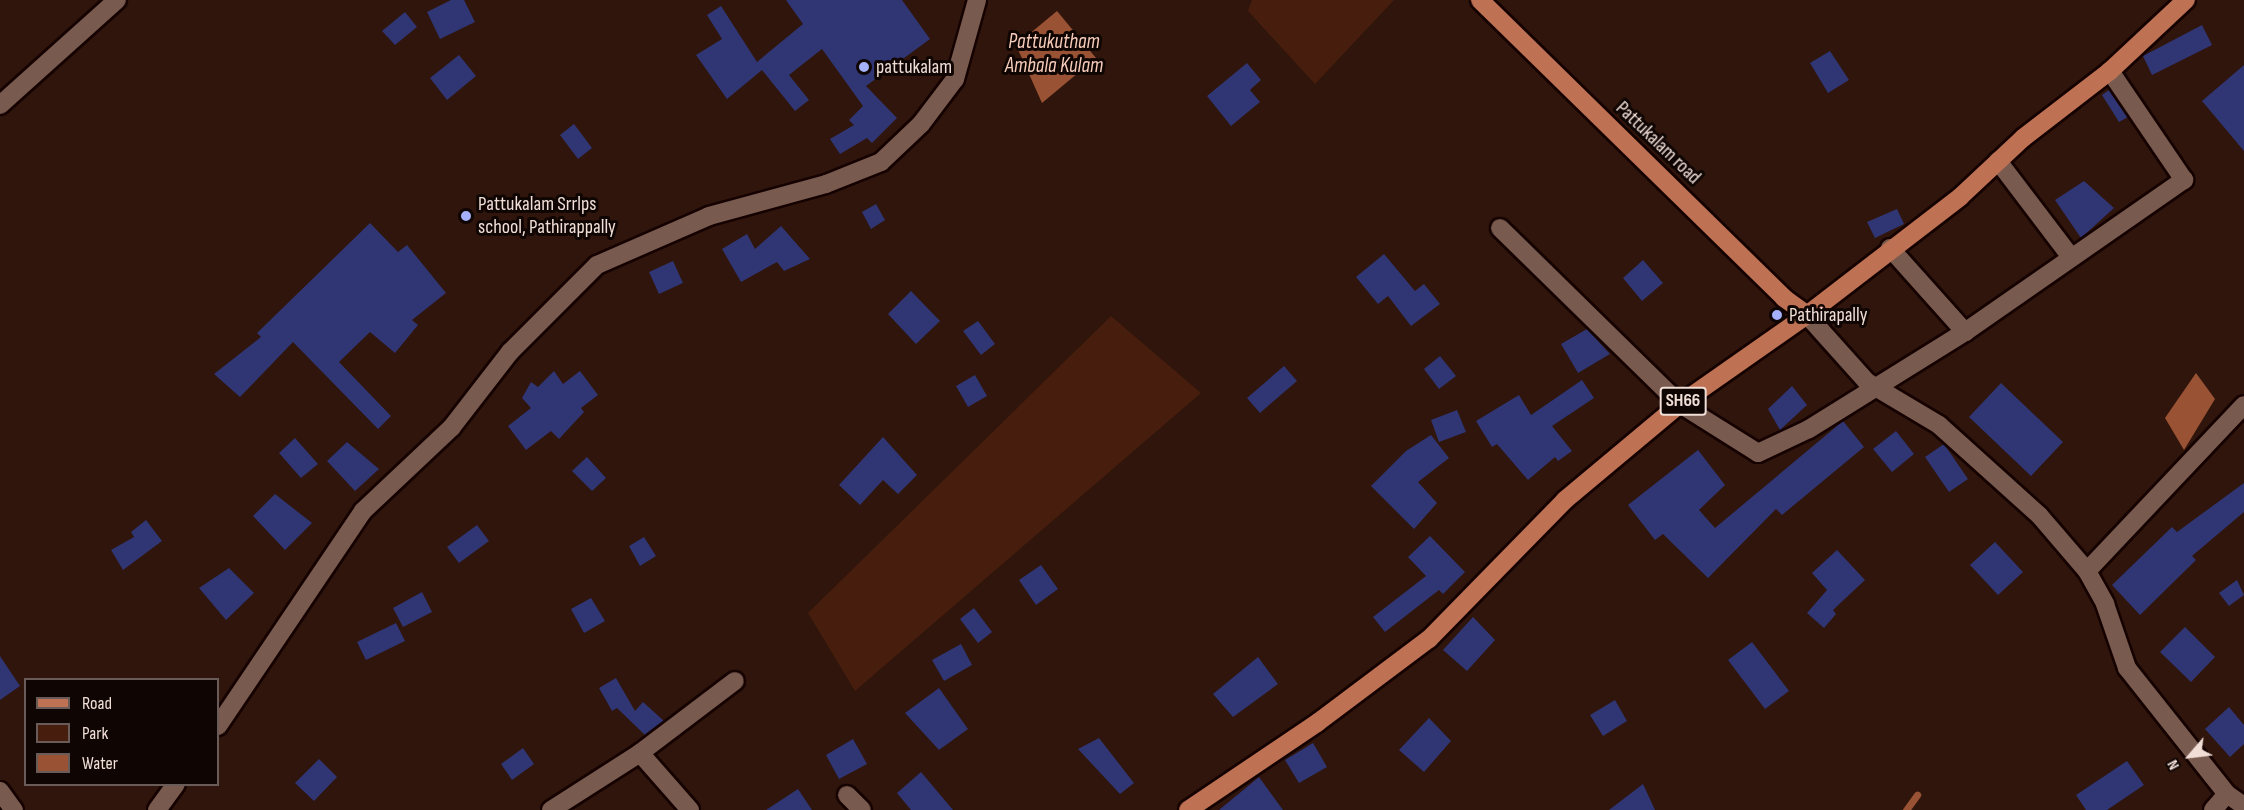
<!DOCTYPE html>
<style>
body{margin:0}
#map{position:relative;width:2244px;height:810px;overflow:hidden;background:#2f150b;font-family:"Sofia Sans Condensed",sans-serif}
div>[style]{position:absolute}
[style*='--x']{left:calc(var(--x)*1px);top:calc(var(--y)*1px);width:calc(var(--w)*1px);rotate:calc(var(--a)*1deg)}
.green>*{inset:0;background:#471e0d}
.water>*{inset:0;background:#9a5234}
.stream>*{height:7px;margin:-3.5px;padding:0 3.5px;transform-origin:3.5px;border-radius:3.5px;background:#9a5234}
.building>*{inset:0;background:#303574}
.roads{filter:drop-shadow(2px 0 #150200) drop-shadow(-2px 0 #150200) drop-shadow(0 2px #150200) drop-shadow(0 -2px #150200)}
.minor>*{height:18px;margin:-9px;padding:0 9px;transform-origin:9px;border-radius:9px;background:#795a4e}
.major>*{height:18px;margin:-9px;padding:0 9px;transform-origin:9px;border-radius:9px;background:#bf7253}
.dots>*{width:16px;height:16px;translate:-50% -50%;box-sizing:border-box;border:3px solid #0f0503;border-radius:50%}
span{translate:-50% -50%;white-space:nowrap;text-align:center;line-height:1.15;-webkit-text-stroke:6px #0f0503;paint-order:stroke}
.shield-label span{padding:2px 4px;background:#0f0503;border:2px solid;border-radius:4px;-webkit-text-stroke-width:0}
.shield-label{font-size:18px;color:#f0ded7;font-weight:700}
.poi-label{font-size:20px;color:#f0ded7}
.left{translate:0 -50%;text-align:left}
.street-label{font-size:20px;color:#f0ded7}
.water-label{font-size:21px;color:#f6cbba;font-style:italic}
.legend{position:absolute;left:24px;top:678px;width:195px;height:108px;box-sizing:border-box;background:#0f0503;border:2px solid #695c58;margin:0;padding:8px 10px;list-style:none;font-size:18px;color:#f0ded7}
.legend li{display:flex;align-items:center;gap:12px;height:30px}
.legend b{width:30px;border:2px solid #695c58}
.north{position:absolute;left:2160px;top:726px;width:60px;height:60px;-webkit-text-stroke:4px #0f0503;paint-order:stroke;rotate:242deg;font-size:16px;font-weight:700;line-height:24px;text-align:center;color:#f0ded7}
.north::after{content:'';display:block;margin:auto;width:21px;height:27px;background:#f0ded7;clip-path:polygon(50% 0,100% 100%,50% 72%,0 100%)}
</style>
<div id="map">
<div class="green">
<div style="clip-path:polygon(1252px 0,1394px 0,1315px 84px,1248px 11px)"></div>
<div style="clip-path:polygon(1111px 316px,1201px 393px,855px 691px,808px 613px)"></div>
</div>
<div class="water">
<div style="clip-path:polygon(1057px 11px,1096px 58px,1042px 103px,1016px 45px)"></div>
<div style="clip-path:polygon(2196px 373px,2215px 399px,2184px 450px,2165px 418px)"></div>
</div>
<div class="stream">
<div style="--x:1906;--y:810;--w:19;--a:-54"></div>
</div>
<div class="building">
<div style="clip-path:polygon(451px 0,464px 0,475px 22px,440px 39px,427px 12px)"></div>
<div style="clip-path:polygon(786px 0,902px 0,930px 39px,866px 86px,897px 118px,872px 143px,867px 138px,840px 154px,830px 139px,854px 125px,849px 120px,863px 106px,822px 49px,789px 75px,809px 100px,795px 111px,762px 70px,727px 99px,696px 55px,722px 39px,707px 15px,721px 6px,757px 62px,803px 24px)"></div>
<div style="clip-path:polygon(405px 12px,417px 27px,395px 45px,382px 31px)"></div>
<div style="clip-path:polygon(2202px 25px,2212px 45px,2152px 75px,2143px 56px)"></div>
<div style="clip-path:polygon(1830px 51px,1849px 80px,1828px 93px,1810px 63px)"></div>
<div style="clip-path:polygon(459px 55px,476px 76px,447px 100px,430px 78px)"></div>
<div style="clip-path:polygon(1247px 63px,1261px 80px,1250px 90px,1260px 102px,1231px 126px,1207px 96px)"></div>
<div style="clip-path:polygon(2244px 65px,2244px 151px,2202px 101px)"></div>
<div style="clip-path:polygon(2109px 90px,2128px 117px,2119px 122px,2102px 95px)"></div>
<div style="clip-path:polygon(574px 124px,592px 148px,578px 159px,560px 135px)"></div>
<div style="clip-path:polygon(2084px 181px,2114px 208px,2081px 238px,2055px 200px)"></div>
<div style="clip-path:polygon(876px 204px,885px 220px,871px 229px,862px 212px)"></div>
<div style="clip-path:polygon(1897px 209px,1904px 224px,1875px 238px,1867px 222px)"></div>
<div style="clip-path:polygon(370px 223px,398px 252px,407px 245px,446px 293px,412px 320px,418px 325px,395px 353px,370px 332px,339px 362px,391px 416px,378px 429px,293px 342px,240px 397px,214px 374px,261px 337px,257px 333px)"></div>
<div style="clip-path:polygon(781px 226px,810px 259px,784px 271px,777px 262px,741px 282px,722px 249px,747px 234px,755px 249px)"></div>
<div style="clip-path:polygon(1384px 254px,1415px 291px,1424px 284px,1440px 304px,1411px 326px,1388px 296px,1378px 304px,1356px 277px)"></div>
<div style="clip-path:polygon(1643px 260px,1663px 283px,1642px 301px,1623px 278px)"></div>
<div style="clip-path:polygon(673px 261px,683px 283px,659px 294px,649px 272px)"></div>
<div style="clip-path:polygon(911px 291px,940px 321px,916px 344px,888px 314px)"></div>
<div style="clip-path:polygon(978px 321px,995px 344px,981px 355px,963px 331px)"></div>
<div style="clip-path:polygon(1587px 329px,1610px 354px,1578px 373px,1561px 344px)"></div>
<div style="clip-path:polygon(1440px 356px,1456px 376px,1439px 389px,1424px 369px)"></div>
<div style="clip-path:polygon(1284px 366px,1297px 381px,1260px 413px,1247px 398px)"></div>
<div style="clip-path:polygon(554px 371px,563px 384px,580px 371px,598px 395px,581px 408px,584px 412px,559px 439px,551px 431px,526px 450px,508px 426px,531px 408px,522px 398px,531px 382px,538px 387px)"></div>
<div style="clip-path:polygon(975px 375px,987px 396px,968px 407px,956px 386px)"></div>
<div style="clip-path:polygon(1582px 380px,1594px 398px,1552px 426px,1572px 451px,1558px 461px,1555px 457px,1528px 480px,1497px 444px,1492px 447px,1476px 421px,1519px 395px,1531px 415px)"></div>
<div style="clip-path:polygon(2001px 383px,2063px 442px,2031px 476px,1969px 417px)"></div>
<div style="clip-path:polygon(1792px 386px,1807px 405px,1780px 430px,1768px 409px)"></div>
<div style="clip-path:polygon(1457px 410px,1466px 432px,1439px 442px,1431px 420px)"></div>
<div style="clip-path:polygon(1843px 421px,1864px 447px,1782px 515px,1776px 509px,1708px 578px,1663px 534px,1655px 540px,1628px 505px,1698px 450px,1725px 485px,1699px 510px,1715px 528px)"></div>
<div style="clip-path:polygon(1896px 431px,1914px 454px,1892px 472px,1873px 449px)"></div>
<div style="clip-path:polygon(1431px 435px,1449px 458px,1418px 482px,1437px 503px,1414px 529px,1371px 486px,1406px 451px)"></div>
<div style="clip-path:polygon(883px 437px,917px 475px,898px 494px,883px 480px,860px 505px,839px 485px)"></div>
<div style="clip-path:polygon(295px 438px,318px 464px,301px 478px,279px 453px)"></div>
<div style="clip-path:polygon(347px 442px,379px 469px,355px 491px,327px 461px)"></div>
<div style="clip-path:polygon(1944px 444px,1968px 479px,1949px 492px,1925px 457px)"></div>
<div style="clip-path:polygon(587px 457px,606px 478px,592px 491px,572px 471px)"></div>
<div style="clip-path:polygon(2244px 483px,2244px 512px,2192px 556px,2196px 560px,2140px 615px,2112px 585px,2172px 527px,2177px 532px)"></div>
<div style="clip-path:polygon(275px 494px,312px 523px,285px 550px,253px 516px)"></div>
<div style="clip-path:polygon(146px 520px,162px 541px,123px 570px,111px 550px,134px 537px,131px 532px)"></div>
<div style="clip-path:polygon(477px 525px,489px 541px,459px 563px,447px 547px)"></div>
<div style="clip-path:polygon(1430px 536px,1465px 572px,1443px 594px,1439px 590px,1385px 632px,1373px 617px,1426px 576px,1408px 557px)"></div>
<div style="clip-path:polygon(644px 537px,656px 556px,640px 566px,629px 546px)"></div>
<div style="clip-path:polygon(1995px 542px,2023px 572px,1998px 595px,1970px 565px)"></div>
<div style="clip-path:polygon(1837px 550px,1865px 580px,1833px 610px,1836px 614px,1824px 628px,1807px 613px,1827px 590px,1812px 573px)"></div>
<div style="clip-path:polygon(1041px 565px,1058px 589px,1036px 605px,1019px 580px)"></div>
<div style="clip-path:polygon(229px 568px,254px 593px,226px 620px,199px 588px)"></div>
<div style="clip-path:polygon(2237px 580px,2244px 595px,2229px 606px,2219px 593px)"></div>
<div style="clip-path:polygon(422px 592px,432px 612px,403px 627px,393px 608px)"></div>
<div style="clip-path:polygon(591px 598px,605px 621px,584px 633px,571px 609px)"></div>
<div style="clip-path:polygon(974px 608px,992px 632px,978px 643px,960px 619px)"></div>
<div style="clip-path:polygon(1473px 617px,1495px 640px,1467px 671px,1443px 650px)"></div>
<div style="clip-path:polygon(396px 623px,405px 641px,366px 660px,357px 642px)"></div>
<div style="clip-path:polygon(2185px 627px,2215px 657px,2191px 682px,2160px 652px)"></div>
<div style="clip-path:polygon(1752px 642px,1789px 691px,1765px 709px,1728px 660px)"></div>
<div style="clip-path:polygon(961px 644px,972px 665px,944px 681px,932px 660px)"></div>
<div style="clip-path:polygon(0 656px,20px 686px,0 700px)"></div>
<div style="clip-path:polygon(1258px 657px,1278px 684px,1233px 717px,1213px 694px)"></div>
<div style="clip-path:polygon(616px 678px,635px 711px,643px 702px,664px 721px,645px 735px,617px 708px,612px 711px,599px 688px)"></div>
<div style="clip-path:polygon(939px 688px,968px 729px,939px 750px,905px 713px)"></div>
<div style="clip-path:polygon(1615px 700px,1627px 721px,1603px 736px,1590px 715px)"></div>
<div style="clip-path:polygon(2229px 707px,2244px 725px,2244px 744px,2230px 757px,2205px 729px)"></div>
<div style="clip-path:polygon(1429px 718px,1451px 741px,1424px 772px,1399px 750px)"></div>
<div style="clip-path:polygon(1099px 738px,1134px 783px,1120px 794px,1078px 749px)"></div>
<div style="clip-path:polygon(853px 739px,867px 764px,839px 779px,826px 755px)"></div>
<div style="clip-path:polygon(1313px 743px,1327px 767px,1299px 783px,1285px 760px)"></div>
<div style="clip-path:polygon(523px 748px,534px 764px,512px 780px,501px 764px)"></div>
<div style="clip-path:polygon(319px 759px,337px 777px,314px 801px,295px 783px)"></div>
<div style="clip-path:polygon(2127px 761px,2144px 785px,2107px 810px,2086px 810px,2076px 795px)"></div>
<div style="clip-path:polygon(921px 772px,953px 810px,911px 810px,897px 793px)"></div>
<div style="clip-path:polygon(1259px 777px,1283px 810px,1219px 810px)"></div>
<div style="clip-path:polygon(1643px 784px,1655px 810px,1609px 810px)"></div>
<div style="clip-path:polygon(798px 789px,812px 810px,766px 810px)"></div>
</div>
<div class="roads">
<div class="minor">
<div style="--x:0;--y:105;--w:157;--a:-41.9"></div>
<div style="--x:1998;--y:161;--w:121;--a:52.8"></div>
<div style="--x:1500;--y:228;--w:252;--a:44.4"></div>
<div style="--x:1680;--y:404;--w:92;--a:32.1"></div>
<div style="--x:1758;--y:453;--w:56;--a:-25.2"></div>
<div style="--x:1809;--y:429;--w:184;--a:-31.9"></div>
<div style="--x:1965;--y:332;--w:267;--a:-34.8"></div>
<div style="--x:2184;--y:180;--w:132;--a:-124.2"></div>
<div style="--x:1890;--y:248;--w:113;--a:48.2"></div>
<div style="--x:1807;--y:315;--w:90;--a:48.2"></div>
<div style="--x:1867;--y:382;--w:84;--a:30.8"></div>
<div style="--x:1939;--y:425;--w:135;--a:42"></div>
<div style="--x:2039;--y:515;--w:74;--a:49.4"></div>
<div style="--x:2087;--y:571;--w:38;--a:61"></div>
<div style="--x:2105;--y:604;--w:68;--a:71"></div>
<div style="--x:2127;--y:668;--w:161;--a:51.6"></div>
<div style="--x:2227;--y:794;--w:21;--a:35"></div>
<div style="--x:2087;--y:571;--w:228;--a:-46.6"></div>
<div style="--x:218;--y:726;--w:259;--a:-56"></div>
<div style="--x:363;--y:511;--w:122;--a:-43.3"></div>
<div style="--x:452;--y:427;--w:95;--a:-52.3"></div>
<div style="--x:510;--y:352;--w:123;--a:-45"></div>
<div style="--x:597;--y:265;--w:122;--a:-23.6"></div>
<div style="--x:709;--y:216;--w:121;--a:-15.3"></div>
<div style="--x:826;--y:184;--w:59;--a:-21.8"></div>
<div style="--x:881;--y:162;--w:55;--a:-43.5"></div>
<div style="--x:921;--y:124;--w:56;--a:-52.9"></div>
<div style="--x:955;--y:79;--w:82;--a:-74.4"></div>
<div style="--x:640;--y:753;--w:119;--a:-37.2"></div>
<div style="--x:0;--y:791;--w:24;--a:54"></div>
<div style="--x:847;--y:795;--w:21;--a:45"></div>
<div style="--x:157;--y:810;--w:32;--a:-54"></div>
<div style="--x:551;--y:810;--w:106;--a:-32.6"></div>
<div style="--x:640;--y:753;--w:76;--a:48.7"></div>
<div style="--x:2213;--y:810;--w:21;--a:-49"></div>
</div>
<div class="major">
<div style="--x:1480;--y:0;--w:426;--a:44.4"></div>
<div style="--x:1784;--y:298;--w:29;--a:36"></div>
<div style="--x:1188;--y:810;--w:156;--a:-34"></div>
<div style="--x:1317;--y:723;--w:140;--a:-36.9"></div>
<div style="--x:1429;--y:639;--w:194;--a:-45.6"></div>
<div style="--x:1565;--y:500;--w:150;--a:-39.9"></div>
<div style="--x:1680;--y:404;--w:155;--a:-35"></div>
<div style="--x:1807;--y:315;--w:193;--a:-37.6"></div>
<div style="--x:1960;--y:197;--w:86;--a:-43.1"></div>
<div style="--x:2023;--y:138;--w:110;--a:-37.6"></div>
<div style="--x:2110;--y:71;--w:104;--a:-43.1"></div>
</div>
</div>
<div class="dots">
<div style="left:864px;top:67px;background:#a5b1fc"></div>
<div style="left:466px;top:216px;background:#a5b1fc"></div>
<div style="left:1777px;top:315px;background:#a5b1fc"></div>
</div>
<div class="shield-label">
<span style="left:1683px;top:401px">SH66</span>
</div>
<div class="poi-label">
<span class="left" style="left:876px;top:67px">pattukalam</span>
<span class="left" style="left:478px;top:216px">Pattukalam Srrlps<br>school, Pathirappally</span>
<span class="left" style="left:1789px;top:315px">Pathirapally</span>
</div>
<div class="street-label">
<span style="left:1658px;top:143px;rotate:44deg">Pattukalam road</span>
</div>
<div class="water-label">
<span style="left:1054px;top:54px">Pattukutham<br>Ambala Kulam</span>
</div>
<ul class="legend">
<li><b style="height:8px;background:#bf7253"></b>Road</li>
<li><b style="height:16px;background:#471e0d"></b>Park</li>
<li><b style="height:16px;background:#9a5234"></b>Water</li>
</ul>
<div class="north">N</div>
</div>
